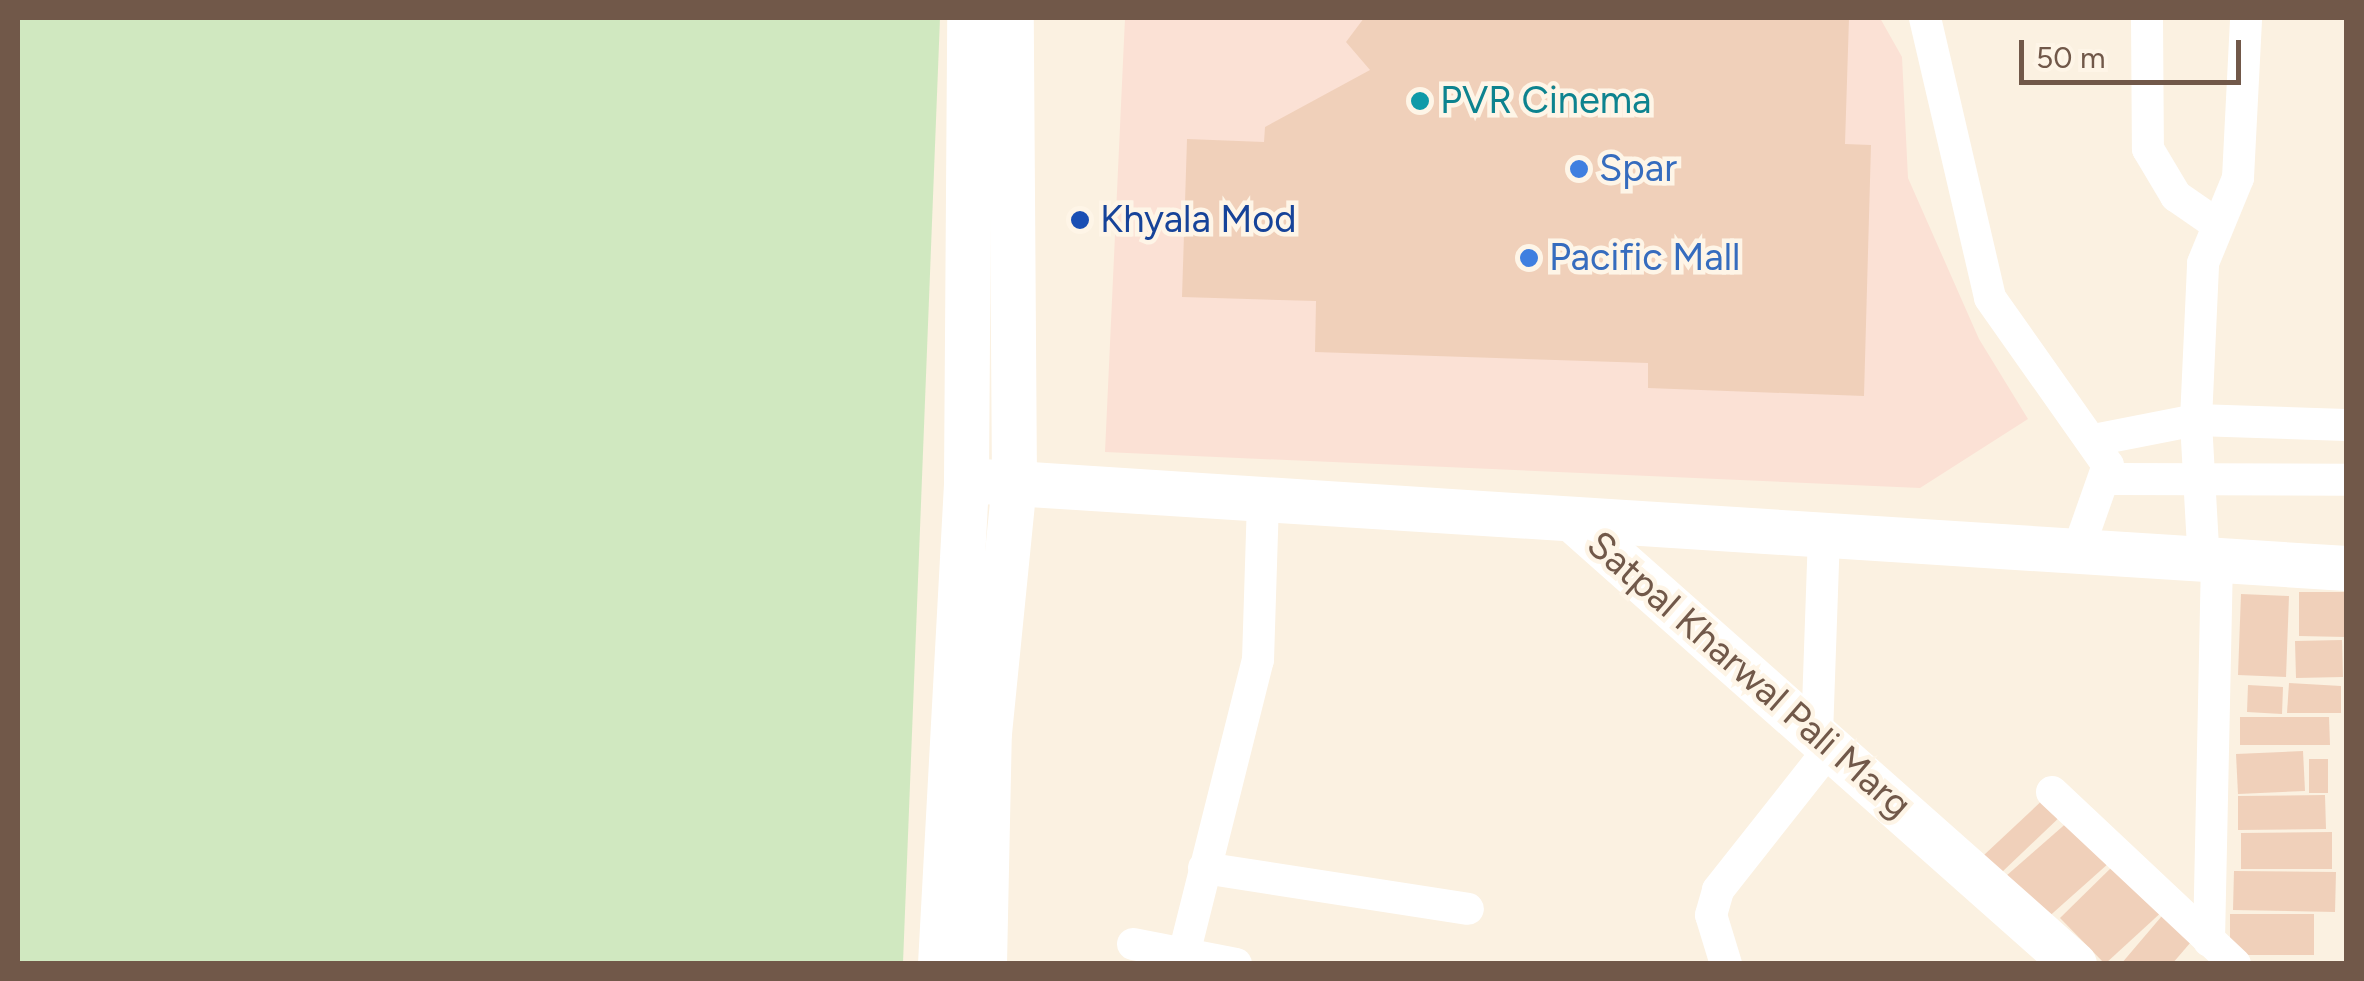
<!DOCTYPE html>
<style>
body{margin:0}
#map{position:relative;width:2364px;height:981px;overflow:hidden;background:#fbf1e1;font-family:Figtree,sans-serif}
div>[style]{position:absolute}
[style*='--x']{left:calc(var(--x)*1px);top:calc(var(--y)*1px);width:calc(var(--w)*1px);rotate:calc(var(--a)*1deg)}
.commercial>*{inset:0;background:#fbe1d5}
.green>*{inset:0;background:#d0e8c0}
.building>*{inset:0;background:#f0d0ba}
.street>*{height:32px;margin:-16px;padding:0 16px;transform-origin:16px;border-radius:16px;background:#fff}
.secondary>*{height:45px;margin:-22.5px;padding:0 22.5px;transform-origin:22.5px;border-radius:22.5px;background:#fff}
.dots>*{width:28px;height:28px;translate:-50% -50%;box-sizing:border-box;border:5px solid #fef5e7;border-radius:50%}
span{translate:-50% -50%;white-space:nowrap;text-align:center;line-height:1.15;-webkit-text-stroke:9px #fef5e7;paint-order:stroke}
.culture-label{font-size:38px;color:#0d838f}
.left{translate:0 -50%;text-align:left}
.shop-label{font-size:38px;color:#366cbe}
.transit-label{font-size:38px;color:#164399}
.street-label{font-size:38px;color:#715849}
.frame{position:absolute;inset:0;border:20px solid #715849;pointer-events:none}
.scale{position:absolute;left:2019px;top:40px;width:222px;height:45px;box-sizing:border-box;border:5px solid #715849;border-top:0;padding-left:12px;font-size:30px;line-height:35px;white-space:nowrap;color:#715849;-webkit-text-stroke:8px #fef5e7;paint-order:stroke}
</style>
<div id="map">
<div class="commercial">
<div style="clip-path:polygon(1125px 18px,1880px 18px,1902px 57px,1908px 178px,1979px 339px,2028px 419px,1920px 488px,1105px 452px)"></div>
</div>
<div class="green">
<div style="clip-path:polygon(18px 18px,940px 18px,903px 963px,18px 963px)"></div>
</div>
<div class="building">
<div style="clip-path:polygon(1364px 18px,1849px 18px,1845px 144px,1871px 145px,1864px 396px,1648px 388px,1648px 363px,1315px 352px,1316px 301px,1182px 297px,1187px 139px,1264px 142px,1265px 127px,1370px 70px,1346px 42px)"></div>
<div style="clip-path:polygon(2299px 592px,2346px 592px,2346px 637px,2299px 636px)"></div>
<div style="clip-path:polygon(2241px 594px,2289px 596px,2286px 677px,2238px 675px)"></div>
<div style="clip-path:polygon(2342px 640px,2343px 677px,2296px 678px,2295px 641px)"></div>
<div style="clip-path:polygon(2289px 683px,2341px 686px,2341px 713px,2287px 713px)"></div>
<div style="clip-path:polygon(2248px 685px,2283px 687px,2282px 714px,2247px 712px)"></div>
<div style="clip-path:polygon(2240px 717px,2329px 717px,2330px 745px,2240px 745px)"></div>
<div style="clip-path:polygon(2303px 751px,2305px 791px,2238px 794px,2236px 754px)"></div>
<div style="clip-path:polygon(2309px 759px,2328px 759px,2328px 793px,2309px 793px)"></div>
<div style="clip-path:polygon(2048px 795px,2064px 813px,2001px 873px,1984px 855px)"></div>
<div style="clip-path:polygon(2325px 795px,2326px 829px,2238px 830px,2238px 796px)"></div>
<div style="clip-path:polygon(2070px 820px,2109px 863px,2045px 920px,2006px 876px)"></div>
<div style="clip-path:polygon(2332px 832px,2332px 869px,2241px 869px,2241px 833px)"></div>
<div style="clip-path:polygon(2117px 862px,2165px 909px,2105px 964px,2060px 918px)"></div>
<div style="clip-path:polygon(2234px 871px,2336px 872px,2335px 912px,2233px 910px)"></div>
<div style="clip-path:polygon(2167px 910px,2197px 935px,2172px 964px,2121px 964px)"></div>
<div style="clip-path:polygon(2230px 914px,2314px 914px,2314px 955px,2230px 955px)"></div>
</div>
<div class="street">
<div style="--x:1925;--y:18;--w:287;--a:76.9"></div>
<div style="--x:1990;--y:298;--w:204;--a:54.8"></div>
<div style="--x:2108;--y:465;--w:96;--a:109.4"></div>
<div style="--x:2147;--y:18;--w:131;--a:89.6"></div>
<div style="--x:2148;--y:149;--w:55;--a:59.2"></div>
<div style="--x:2176;--y:196;--w:51;--a:34.6"></div>
<div style="--x:2094;--y:440;--w:104;--a:-11.1"></div>
<div style="--x:2196;--y:420;--w:150;--a:1.9"></div>
<div style="--x:2109;--y:479;--w:237;--a:0.2"></div>
<div style="--x:2204;--y:565;--w:145;--a:-93.2"></div>
<div style="--x:2196;--y:420;--w:157;--a:-87.4"></div>
<div style="--x:2203;--y:263;--w:92;--a:-67.6"></div>
<div style="--x:2238;--y:178;--w:160;--a:-87.1"></div>
<div style="--x:1817;--y:735;--w:196;--a:-88"></div>
<div style="--x:2052;--y:792;--w:251;--a:43.2"></div>
<div style="--x:1204;--y:868;--w:267;--a:8.8"></div>
<div style="--x:2209;--y:941;--w:375;--a:-88.8"></div>
<div style="--x:1133;--y:944;--w:105;--a:11"></div>
<div style="--x:1184;--y:954;--w:303;--a:-75.9"></div>
<div style="--x:1258;--y:660;--w:161;--a:-88.2"></div>
<div style="--x:1726;--y:964;--w:51;--a:-107"></div>
<div style="--x:1711;--y:915;--w:26;--a:-74"></div>
<div style="--x:1718;--y:890;--w:182;--a:-51.7"></div>
</div>
<div class="secondary">
<div style="--x:966;--y:480;--w:1383;--a:3.65"></div>
<div style="--x:1574;--y:521;--w:668;--a:41.54"></div>
<div style="--x:940;--y:964;--w:485;--a:-86.9"></div>
<div style="--x:966;--y:480;--w:462;--a:-89.6"></div>
<div style="--x:984;--y:964;--w:231;--a:-88.8"></div>
<div style="--x:989;--y:733;--w:252;--a:-84.3"></div>
<div style="--x:1014;--y:482;--w:464;--a:-90.4"></div>
</div>
<div class="dots">
<div style="left:1420px;top:101px;background:#0f9aa8"></div>
<div style="left:1579px;top:169px;background:#3f7fe0"></div>
<div style="left:1080px;top:220px;background:#1a4fb4"></div>
<div style="left:1529px;top:258px;background:#3f7fe0"></div>
</div>
<div class="culture-label">
<span class="left" style="left:1440px;top:101px">PVR Cinema</span>
</div>
<div class="shop-label">
<span class="left" style="left:1599px;top:169px">Spar</span>
<span class="left" style="left:1549px;top:258px">Pacific Mall</span>
</div>
<div class="transit-label">
<span class="left" style="left:1100px;top:220px">Khyala Mod</span>
</div>
<div class="street-label">
<span style="left:1749px;top:675px;rotate:41deg">Satpal Kharwal Pali Marg</span>
</div>
<div class="frame"></div>
<div class="scale">50 m</div>
</div>
